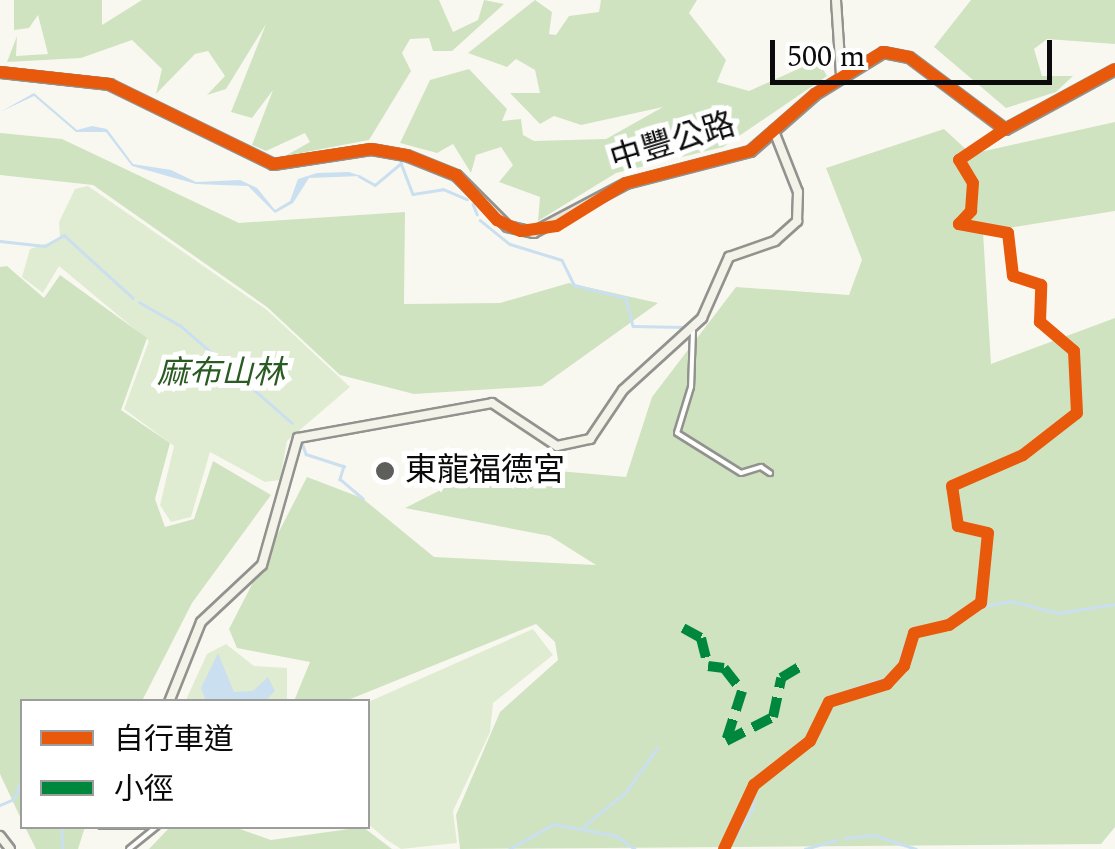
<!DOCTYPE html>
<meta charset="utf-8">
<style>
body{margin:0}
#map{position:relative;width:1115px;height:849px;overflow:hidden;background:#f9f8f0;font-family:Spectral,"Noto Sans TC",serif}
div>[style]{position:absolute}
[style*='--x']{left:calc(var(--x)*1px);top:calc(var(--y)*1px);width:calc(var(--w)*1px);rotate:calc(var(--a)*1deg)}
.green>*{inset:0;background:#e0ecd2}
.forest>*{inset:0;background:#d0e3c1}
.water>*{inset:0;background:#cadfef}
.stream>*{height:2.5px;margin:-1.25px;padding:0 1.25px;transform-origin:1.25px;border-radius:1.25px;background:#cadfef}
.roads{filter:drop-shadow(2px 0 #92928e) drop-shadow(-2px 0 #92928e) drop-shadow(0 2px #92928e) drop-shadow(0 -2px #92928e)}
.street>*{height:4px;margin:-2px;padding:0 2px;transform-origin:2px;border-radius:2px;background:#fefefd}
.secondary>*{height:8px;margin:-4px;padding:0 4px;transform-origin:4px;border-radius:4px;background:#f3f3e9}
.primary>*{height:9px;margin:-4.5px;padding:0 4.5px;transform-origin:4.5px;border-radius:4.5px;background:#e9e7d9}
.quiet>*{height:10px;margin-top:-5px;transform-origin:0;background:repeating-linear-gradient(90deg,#00873e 0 20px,transparent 0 30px)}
.cycleway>*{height:12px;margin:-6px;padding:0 6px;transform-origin:6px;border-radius:6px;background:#e8590c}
.dots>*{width:28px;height:28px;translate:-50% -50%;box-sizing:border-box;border:5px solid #fff;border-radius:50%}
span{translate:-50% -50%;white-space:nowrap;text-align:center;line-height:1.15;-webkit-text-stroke:10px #fff;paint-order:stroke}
.street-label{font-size:32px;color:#0b0b0b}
.park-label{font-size:32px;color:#2a5b23;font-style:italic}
.poi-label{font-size:32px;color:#0b0b0b}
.left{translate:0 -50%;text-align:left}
.legend{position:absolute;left:20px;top:699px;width:350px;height:130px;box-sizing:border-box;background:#fff;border:2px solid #9d9d9d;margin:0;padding:12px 18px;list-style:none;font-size:30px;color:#0b0b0b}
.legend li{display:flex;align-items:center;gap:20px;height:50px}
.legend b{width:50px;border:2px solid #9d9d9d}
.scale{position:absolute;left:770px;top:40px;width:282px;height:45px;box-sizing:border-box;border:5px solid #0b0b0b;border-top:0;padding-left:12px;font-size:30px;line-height:35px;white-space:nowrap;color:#0b0b0b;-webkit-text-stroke:8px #fff;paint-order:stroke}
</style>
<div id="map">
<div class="green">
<div style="clip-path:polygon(88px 186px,267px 310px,350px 387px,287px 441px,280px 480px,265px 482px,210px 452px,191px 517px,171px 522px,160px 505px,174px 446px,124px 409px,149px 341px,59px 266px,43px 293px,22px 277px,30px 249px,60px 239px,59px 222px,75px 189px)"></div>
<div style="clip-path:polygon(533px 629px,553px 655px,493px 703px,490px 732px,453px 811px,457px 843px,401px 849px,387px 840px,368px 824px,368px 702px)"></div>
<div style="clip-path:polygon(226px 644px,254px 666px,287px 668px,287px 701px,185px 702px,207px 654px)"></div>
</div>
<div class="forest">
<div style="clip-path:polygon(14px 0,102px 0,102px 25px,142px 0,439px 0,453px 32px,478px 20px,484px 0,504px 4px,452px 51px,433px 51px,429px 38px,410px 39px,402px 53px,411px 71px,369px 140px,285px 156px,310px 142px,305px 133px,266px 151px,252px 145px,273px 90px,252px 118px,231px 112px,266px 24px,226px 89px,207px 95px,225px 76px,208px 51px,195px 54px,156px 94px,162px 69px,132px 40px,81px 58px,7px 62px,17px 36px,16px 56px,48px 54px,38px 15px,29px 28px,14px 30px)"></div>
<div style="clip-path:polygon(535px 0,552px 12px,549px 34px,556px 35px,569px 16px,599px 12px,601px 0,697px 0,689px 13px,726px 60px,717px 82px,749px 91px,818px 60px,827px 76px,723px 147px,616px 173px,538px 221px,540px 197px,499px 182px,513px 165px,501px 147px,476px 155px,471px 173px,453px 144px,437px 153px,400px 143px,430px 80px,469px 69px,507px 109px,502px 121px,521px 119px,523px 135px,534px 141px,606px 139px,663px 107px,581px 125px,554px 116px,540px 124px,510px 93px,540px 93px,535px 70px,516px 59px,507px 67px,468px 53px)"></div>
<div style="clip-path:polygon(971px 0,1115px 0,1115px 44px,1047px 39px,1034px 49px,1042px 76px,1073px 76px,1056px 92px,1006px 108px,934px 47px)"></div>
<div style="clip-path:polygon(1115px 122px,1115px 211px,983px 232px,991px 364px,1115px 318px,1115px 827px,1101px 844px,460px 849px,456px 815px,500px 712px,558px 660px,555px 642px,536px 624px,343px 702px,294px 701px,310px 662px,237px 648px,229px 629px,307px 477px,362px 498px,434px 557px,596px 565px,550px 536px,405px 508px,490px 465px,626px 477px,652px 397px,736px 287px,849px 295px,862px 260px,826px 168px,944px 129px,971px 154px)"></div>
<div style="clip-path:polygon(0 133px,62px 139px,239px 223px,405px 212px,404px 304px,500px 303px,569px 283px,658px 303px,542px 386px,414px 394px,340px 375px,267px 307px,93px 185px,0 175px)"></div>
<div style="clip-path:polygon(7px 266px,44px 298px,60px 275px,147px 338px,121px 410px,170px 443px,155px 499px,165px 527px,194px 519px,213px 461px,271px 495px,192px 603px,142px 701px,22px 702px,22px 821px,0 774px,0 267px)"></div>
<div style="clip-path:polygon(25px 827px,85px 827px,78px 849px,36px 849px)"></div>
<div style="clip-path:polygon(170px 827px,234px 827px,271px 840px,363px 827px,392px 849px,149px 849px)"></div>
</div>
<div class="water">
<div style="clip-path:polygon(34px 93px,77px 130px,92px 126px,107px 129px,133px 164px,171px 170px,196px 182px,240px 180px,257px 188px,275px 210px,290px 201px,298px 179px,317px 173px,349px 172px,361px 176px,309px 178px,293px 203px,275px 213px,248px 186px,196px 184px,132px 166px,106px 132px,76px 132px,34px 96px,0 112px)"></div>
<div style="clip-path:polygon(218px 653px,234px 692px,253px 691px,268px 677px,275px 691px,265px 701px,206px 701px,201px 688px)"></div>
</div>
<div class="stream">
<div style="--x:359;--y:176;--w:18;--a:29"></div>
<div style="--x:375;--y:185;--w:34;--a:-40"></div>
<div style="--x:401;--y:163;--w:33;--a:69"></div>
<div style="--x:413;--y:194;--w:30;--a:-9"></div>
<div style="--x:443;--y:189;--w:26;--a:23"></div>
<div style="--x:473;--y:204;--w:11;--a:68"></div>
<div style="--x:480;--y:220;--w:38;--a:39"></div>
<div style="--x:510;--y:244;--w:54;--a:17.1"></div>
<div style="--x:562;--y:260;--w:28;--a:64"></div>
<div style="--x:574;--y:285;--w:54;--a:14"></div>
<div style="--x:626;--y:298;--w:29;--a:76"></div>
<div style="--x:633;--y:326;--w:52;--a:1.1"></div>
<div style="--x:0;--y:241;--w:45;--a:6.3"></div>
<div style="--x:45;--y:246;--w:22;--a:-30"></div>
<div style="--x:64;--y:235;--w:93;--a:42.4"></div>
<div style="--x:139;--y:302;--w:48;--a:29.7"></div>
<div style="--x:181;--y:326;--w:147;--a:41.1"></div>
<div style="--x:301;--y:440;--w:15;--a:70"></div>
<div style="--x:306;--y:454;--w:40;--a:18"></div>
<div style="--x:344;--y:466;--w:14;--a:107"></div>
<div style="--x:340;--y:479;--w:30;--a:40"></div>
<div style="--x:978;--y:607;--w:35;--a:-10"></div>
<div style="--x:1012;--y:601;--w:48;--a:14.6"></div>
<div style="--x:1058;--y:613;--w:58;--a:-9"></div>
<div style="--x:904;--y:647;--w:22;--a:-58"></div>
<div style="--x:916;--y:628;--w:38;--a:-12"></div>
<div style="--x:899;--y:669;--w:18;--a:-81"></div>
<div style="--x:817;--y:722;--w:28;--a:-64"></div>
<div style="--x:829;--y:697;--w:68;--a:-19"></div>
<div style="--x:755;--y:780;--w:73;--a:-38.9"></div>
<div style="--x:0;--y:805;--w:15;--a:-23"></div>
<div style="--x:14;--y:799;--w:22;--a:-69"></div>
<div style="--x:62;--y:826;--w:23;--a:88"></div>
<div style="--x:584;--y:826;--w:54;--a:-39"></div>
<div style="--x:626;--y:792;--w:54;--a:-54.8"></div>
<div style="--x:845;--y:838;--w:29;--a:-6"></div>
<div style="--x:874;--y:835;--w:44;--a:18.4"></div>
<div style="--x:509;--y:849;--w:51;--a:-29.1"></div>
<div style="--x:554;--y:824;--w:64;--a:10.8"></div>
<div style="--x:617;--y:836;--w:22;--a:36"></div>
<div style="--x:727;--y:849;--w:46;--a:-57.3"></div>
<div style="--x:752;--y:810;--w:22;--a:-82"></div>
<div style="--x:805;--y:849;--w:33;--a:-16"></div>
</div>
<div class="roads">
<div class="street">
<div style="--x:693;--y:331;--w:56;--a:92"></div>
<div style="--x:691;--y:387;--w:48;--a:106.9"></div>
<div style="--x:677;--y:433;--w:75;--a:32"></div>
<div style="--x:741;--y:473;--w:21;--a:-17"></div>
<div style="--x:761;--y:467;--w:11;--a:34"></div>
<div style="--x:101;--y:826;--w:42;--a:0"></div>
<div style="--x:129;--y:849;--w:36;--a:-39"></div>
<div style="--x:724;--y:849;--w:71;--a:-64.9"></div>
<div style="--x:754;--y:785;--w:71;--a:-38.2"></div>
<div style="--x:810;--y:741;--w:43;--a:-64"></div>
<div style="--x:829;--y:702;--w:61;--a:-17.2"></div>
<div style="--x:887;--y:684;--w:25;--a:-47"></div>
<div style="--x:904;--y:666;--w:34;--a:-73"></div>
<div style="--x:914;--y:633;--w:36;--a:-13"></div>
<div style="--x:949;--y:625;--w:39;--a:-35"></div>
<div style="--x:981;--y:603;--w:70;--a:-84.3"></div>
<div style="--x:988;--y:533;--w:31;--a:-167"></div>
<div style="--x:958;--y:526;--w:40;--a:-98.5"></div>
<div style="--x:952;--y:486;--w:77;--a:-23.6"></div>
<div style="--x:1023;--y:455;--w:68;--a:-37.9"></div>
<div style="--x:1077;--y:413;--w:62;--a:-92.8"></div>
<div style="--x:1074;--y:351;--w:45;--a:-139.5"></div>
<div style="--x:1040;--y:322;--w:37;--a:-88"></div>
<div style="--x:1041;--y:285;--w:29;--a:-162"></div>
<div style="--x:1013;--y:276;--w:43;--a:-96.6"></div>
<div style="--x:1008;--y:233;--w:50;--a:-169.6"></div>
<div style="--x:959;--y:224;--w:18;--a:-47"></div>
<div style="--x:971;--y:211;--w:28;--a:-86"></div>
<div style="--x:973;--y:183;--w:27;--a:-121"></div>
<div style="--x:959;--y:160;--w:54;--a:-32.8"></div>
</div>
<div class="secondary">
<div style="--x:836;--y:0;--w:75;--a:86.2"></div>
<div style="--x:169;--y:702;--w:86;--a:-68.2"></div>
<div style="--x:201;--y:622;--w:83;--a:-43.1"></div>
<div style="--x:262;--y:565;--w:132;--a:-74.2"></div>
<div style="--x:298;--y:438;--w:197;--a:-10.2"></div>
<div style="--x:492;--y:403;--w:78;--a:33.5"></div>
<div style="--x:557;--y:446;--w:34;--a:-12"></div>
<div style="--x:590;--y:439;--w:59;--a:-56"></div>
<div style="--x:623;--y:390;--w:107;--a:-42.3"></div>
<div style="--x:702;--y:318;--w:67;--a:-66.1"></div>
<div style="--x:729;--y:257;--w:49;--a:-19.2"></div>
<div style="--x:775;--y:241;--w:30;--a:-42"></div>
<div style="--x:797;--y:221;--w:29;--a:-88"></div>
<div style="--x:798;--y:192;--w:66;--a:-111.5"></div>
<div style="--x:0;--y:836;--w:16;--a:52"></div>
</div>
<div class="primary">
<div style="--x:0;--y:72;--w:110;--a:6.3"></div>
<div style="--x:109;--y:84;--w:182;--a:26"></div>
<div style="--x:273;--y:164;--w:99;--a:-8.7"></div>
<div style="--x:371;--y:149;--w:36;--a:10"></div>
<div style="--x:406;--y:155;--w:54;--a:21.8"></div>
<div style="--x:456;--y:175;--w:72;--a:45"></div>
<div style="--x:507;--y:226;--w:27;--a:13"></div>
<div style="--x:533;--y:232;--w:105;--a:-27.8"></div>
<div style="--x:626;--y:183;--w:128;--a:-14.5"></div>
<div style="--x:750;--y:151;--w:86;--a:-41.2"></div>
<div style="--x:815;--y:94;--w:80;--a:-31.7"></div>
<div style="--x:883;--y:52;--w:26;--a:11"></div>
<div style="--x:909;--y:57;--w:120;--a:36.9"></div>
<div style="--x:1005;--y:129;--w:125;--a:-28.6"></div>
</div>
</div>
<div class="quiet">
<div style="--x:683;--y:628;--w:21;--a:29"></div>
<div style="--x:701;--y:638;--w:29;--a:76"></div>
<div style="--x:708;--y:666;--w:16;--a:7"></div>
<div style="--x:724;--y:668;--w:29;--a:52"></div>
<div style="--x:742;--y:691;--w:52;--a:107.7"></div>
<div style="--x:726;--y:741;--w:53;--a:-27.1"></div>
<div style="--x:773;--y:717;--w:40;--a:-78"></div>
<div style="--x:781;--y:678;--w:23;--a:-31"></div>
</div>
<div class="cycleway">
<div style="--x:0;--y:72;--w:110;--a:6.3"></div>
<div style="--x:109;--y:84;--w:182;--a:26"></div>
<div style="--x:273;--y:164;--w:99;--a:-8.7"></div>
<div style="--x:371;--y:149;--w:36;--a:10"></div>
<div style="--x:406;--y:155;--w:54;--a:21.8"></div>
<div style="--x:456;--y:175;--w:61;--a:47.7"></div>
<div style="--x:497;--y:220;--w:26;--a:25"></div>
<div style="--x:521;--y:231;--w:36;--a:-8"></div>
<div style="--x:557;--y:226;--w:81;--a:-31.9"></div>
<div style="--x:626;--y:183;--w:128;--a:-14.5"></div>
<div style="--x:750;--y:151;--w:86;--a:-41.2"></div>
<div style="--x:815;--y:94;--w:80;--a:-31.7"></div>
<div style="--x:883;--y:52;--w:26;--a:11"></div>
<div style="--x:909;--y:57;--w:120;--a:36.9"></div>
<div style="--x:1005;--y:129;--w:125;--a:-28.6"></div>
<div style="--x:724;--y:849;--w:71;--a:-64.9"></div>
<div style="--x:754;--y:785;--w:71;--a:-38.2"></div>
<div style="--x:810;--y:741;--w:43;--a:-64"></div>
<div style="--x:829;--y:702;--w:61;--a:-17.2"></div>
<div style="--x:887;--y:684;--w:25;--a:-47"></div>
<div style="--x:904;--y:666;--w:34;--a:-73"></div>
<div style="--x:914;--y:633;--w:36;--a:-13"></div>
<div style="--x:949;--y:625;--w:39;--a:-35"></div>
<div style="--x:981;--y:603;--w:70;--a:-84.3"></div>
<div style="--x:988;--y:533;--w:31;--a:-167"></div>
<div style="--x:958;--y:526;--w:40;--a:-98.5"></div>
<div style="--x:952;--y:486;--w:77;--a:-23.6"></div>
<div style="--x:1023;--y:455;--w:68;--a:-37.9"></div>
<div style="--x:1077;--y:413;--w:62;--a:-92.8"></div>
<div style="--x:1074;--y:351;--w:45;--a:-139.5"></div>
<div style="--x:1040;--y:322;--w:37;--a:-88"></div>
<div style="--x:1041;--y:285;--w:29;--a:-162"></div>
<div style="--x:1013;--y:276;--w:43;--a:-96.6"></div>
<div style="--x:1008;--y:233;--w:50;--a:-169.6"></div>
<div style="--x:959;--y:224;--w:18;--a:-47"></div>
<div style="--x:971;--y:211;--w:28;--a:-86"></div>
<div style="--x:973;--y:183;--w:27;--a:-121"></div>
<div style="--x:959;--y:160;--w:55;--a:-34"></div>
</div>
<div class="dots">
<div style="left:385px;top:471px;background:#5e5e5b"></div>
</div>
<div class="street-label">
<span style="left:673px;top:143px;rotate:-17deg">中豐公路</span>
</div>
<div class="park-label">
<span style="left:221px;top:374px">麻布山林</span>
</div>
<div class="poi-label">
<span class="left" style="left:405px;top:471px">東龍福德宮</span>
</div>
<ul class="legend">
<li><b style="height:12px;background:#e8590c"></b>自行車道</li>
<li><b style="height:12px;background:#00873e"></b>小徑</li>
</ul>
<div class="scale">500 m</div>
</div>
